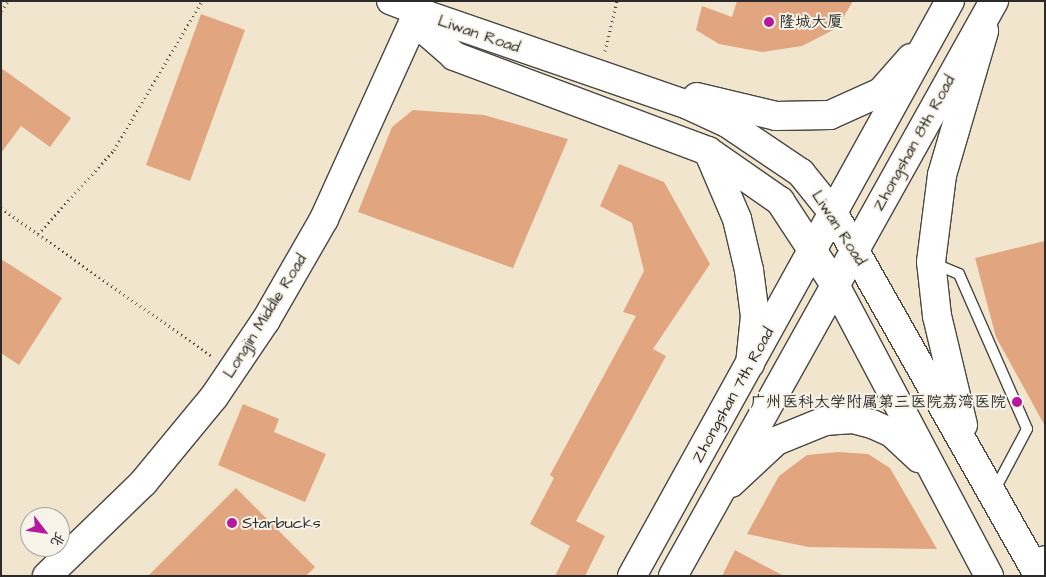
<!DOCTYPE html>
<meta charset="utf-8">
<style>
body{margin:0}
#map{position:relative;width:1046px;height:577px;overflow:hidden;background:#f1e6cd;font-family:"Architects Daughter","LXGW WenKai TC",sans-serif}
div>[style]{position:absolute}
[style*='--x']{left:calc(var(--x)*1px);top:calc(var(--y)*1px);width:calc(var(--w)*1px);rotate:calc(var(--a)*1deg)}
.building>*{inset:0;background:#e1a580}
.path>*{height:3px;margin-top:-1.5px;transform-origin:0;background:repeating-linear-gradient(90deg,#494743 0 1px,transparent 0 5px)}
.roads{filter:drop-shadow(1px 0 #494743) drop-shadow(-1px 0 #494743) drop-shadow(0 1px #494743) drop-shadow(0 -1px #494743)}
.service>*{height:10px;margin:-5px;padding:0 5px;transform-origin:5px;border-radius:5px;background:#fff}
.tertiary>*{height:26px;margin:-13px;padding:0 13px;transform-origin:13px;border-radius:13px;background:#fff}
.secondary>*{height:28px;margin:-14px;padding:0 14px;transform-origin:14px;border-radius:14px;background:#fff}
.primary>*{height:28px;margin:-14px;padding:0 14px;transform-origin:14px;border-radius:14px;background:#fff}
.dots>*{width:14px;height:14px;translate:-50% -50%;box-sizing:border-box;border:2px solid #f7f3e8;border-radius:50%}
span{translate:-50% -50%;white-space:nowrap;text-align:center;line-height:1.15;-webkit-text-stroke:4px #f7f3e8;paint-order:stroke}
.poi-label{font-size:16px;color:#2b2b2b}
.left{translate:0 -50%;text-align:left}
.right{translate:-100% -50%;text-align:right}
.street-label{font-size:16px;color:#2b2b2b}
.frame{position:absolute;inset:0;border:2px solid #2b2b2b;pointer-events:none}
.north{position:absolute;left:20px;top:507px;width:50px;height:50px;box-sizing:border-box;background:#f7f3e8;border:1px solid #a5a39c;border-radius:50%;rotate:120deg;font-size:14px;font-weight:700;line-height:20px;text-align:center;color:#2b2b2b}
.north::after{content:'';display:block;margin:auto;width:18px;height:22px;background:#b5179e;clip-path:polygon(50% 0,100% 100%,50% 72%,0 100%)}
</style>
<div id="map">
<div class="building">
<div style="clip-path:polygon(737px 1px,853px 1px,837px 28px,802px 46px,762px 52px,719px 44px,696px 30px,702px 6px,732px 17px)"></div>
<div style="clip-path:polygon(201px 14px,245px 30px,190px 181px,146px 165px)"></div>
<div style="clip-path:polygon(1px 68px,71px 118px,50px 147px,21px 126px,1px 153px)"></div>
<div style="clip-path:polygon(413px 110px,484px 115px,568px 139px,513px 268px,358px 212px,392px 127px)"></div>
<div style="clip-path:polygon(619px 164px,664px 182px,710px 264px,653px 349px,666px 356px,576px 521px,605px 536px,585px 576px,555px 576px,570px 546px,530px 524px,554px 478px,550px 475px,636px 316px,623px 312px,644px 271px,632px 223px,600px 206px)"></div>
<div style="clip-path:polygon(1045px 241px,1045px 426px,996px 337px,975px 258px)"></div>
<div style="clip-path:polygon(1px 259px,62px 298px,19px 365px,1px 353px)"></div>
<div style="clip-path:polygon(243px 404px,279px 419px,274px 432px,326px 454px,305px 502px,218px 465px)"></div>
<div style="clip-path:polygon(838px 452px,868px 454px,890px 468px,937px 549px,808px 547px,747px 534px,779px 476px,807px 455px)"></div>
<div style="clip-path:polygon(236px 488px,315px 567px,306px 576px,148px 576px)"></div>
<div style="clip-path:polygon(735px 550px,744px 555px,784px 576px,722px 576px)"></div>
</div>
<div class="path">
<div style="--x:1;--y:11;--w:12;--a:-55"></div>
<div style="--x:605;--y:51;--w:51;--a:-76.5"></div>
<div style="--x:1;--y:208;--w:259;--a:35.1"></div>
<div style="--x:38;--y:234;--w:113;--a:-47.9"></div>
<div style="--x:114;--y:150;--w:173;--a:-59.4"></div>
</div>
<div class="roads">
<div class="service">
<div style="--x:933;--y:263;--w:28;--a:23"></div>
<div style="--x:959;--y:274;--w:169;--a:66.3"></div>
<div style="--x:1027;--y:429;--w:70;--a:118"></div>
<div style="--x:1028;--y:555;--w:17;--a:-13"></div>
</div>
<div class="tertiary">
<div style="--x:390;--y:1;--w:30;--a:21"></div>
<div style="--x:418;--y:12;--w:11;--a:-80"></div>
</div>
<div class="secondary">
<div style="--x:418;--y:12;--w:286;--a:19"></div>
<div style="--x:688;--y:105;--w:43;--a:24.8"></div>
<div style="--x:727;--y:123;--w:89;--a:34"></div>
<div style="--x:801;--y:173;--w:53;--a:51.2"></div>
<div style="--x:834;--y:214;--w:416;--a:60.5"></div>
<div style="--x:418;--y:12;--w:23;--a:65"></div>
<div style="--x:428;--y:33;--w:35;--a:41"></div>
<div style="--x:454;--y:56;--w:271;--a:20.5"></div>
<div style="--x:708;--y:151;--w:88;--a:34.8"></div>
<div style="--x:780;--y:201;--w:100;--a:56.8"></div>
<div style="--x:835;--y:285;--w:329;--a:62.1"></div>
<div style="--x:697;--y:97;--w:81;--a:13.5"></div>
<div style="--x:776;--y:116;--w:54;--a:-1.1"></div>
<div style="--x:830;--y:115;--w:56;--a:-24.3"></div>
<div style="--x:881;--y:92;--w:45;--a:-48.6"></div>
<div style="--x:708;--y:151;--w:74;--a:66.9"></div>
<div style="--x:737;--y:219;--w:52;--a:76.8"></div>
<div style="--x:749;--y:270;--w:46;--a:82.6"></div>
<div style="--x:755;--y:316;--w:48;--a:95.9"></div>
<div style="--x:963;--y:425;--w:112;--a:-103.4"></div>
<div style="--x:937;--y:316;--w:54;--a:-96.3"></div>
<div style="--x:931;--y:262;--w:88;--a:-82.8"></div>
<div style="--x:942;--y:175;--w:150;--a:-73.7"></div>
<div style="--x:731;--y:483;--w:62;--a:-43"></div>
<div style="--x:776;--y:441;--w:53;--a:-22.2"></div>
<div style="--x:825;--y:421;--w:28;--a:-4"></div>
<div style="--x:853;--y:419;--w:20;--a:15"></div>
<div style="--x:872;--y:424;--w:22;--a:24"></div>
<div style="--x:892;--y:433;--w:37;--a:43"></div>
<div style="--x:47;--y:576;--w:134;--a:-44.1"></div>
<div style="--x:143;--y:483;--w:112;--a:-50.5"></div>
<div style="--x:214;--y:397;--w:93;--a:-56"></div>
<div style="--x:266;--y:320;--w:116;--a:-60.1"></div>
<div style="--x:324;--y:219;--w:227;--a:-65.6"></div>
</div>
<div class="primary">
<div style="--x:632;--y:576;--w:657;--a:-61.06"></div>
<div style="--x:673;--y:576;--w:659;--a:-60.83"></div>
</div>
</div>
<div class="dots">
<div style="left:769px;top:22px;background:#b5179e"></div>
<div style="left:1017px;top:402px;background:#b5179e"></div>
<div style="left:232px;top:523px;background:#b5179e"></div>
</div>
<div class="poi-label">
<span class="left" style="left:779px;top:22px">隆城大厦</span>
<span class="right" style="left:1006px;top:402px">广州医科大学附属第三医院荔湾医院</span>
<span class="left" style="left:242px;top:523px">Starbucks</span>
</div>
<div class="street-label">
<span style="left:479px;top:34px;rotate:19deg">Liwan Road</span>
<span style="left:914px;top:143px;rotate:-61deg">Zhongshan 8th Road</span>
<span style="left:839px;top:228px;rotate:57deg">Liwan Road</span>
<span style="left:265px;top:316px;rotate:-58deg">Longjin Middle Road</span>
<span style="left:733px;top:395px;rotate:-61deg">Zhongshan 7th Road</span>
</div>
<div class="frame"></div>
<div class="north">北</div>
</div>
